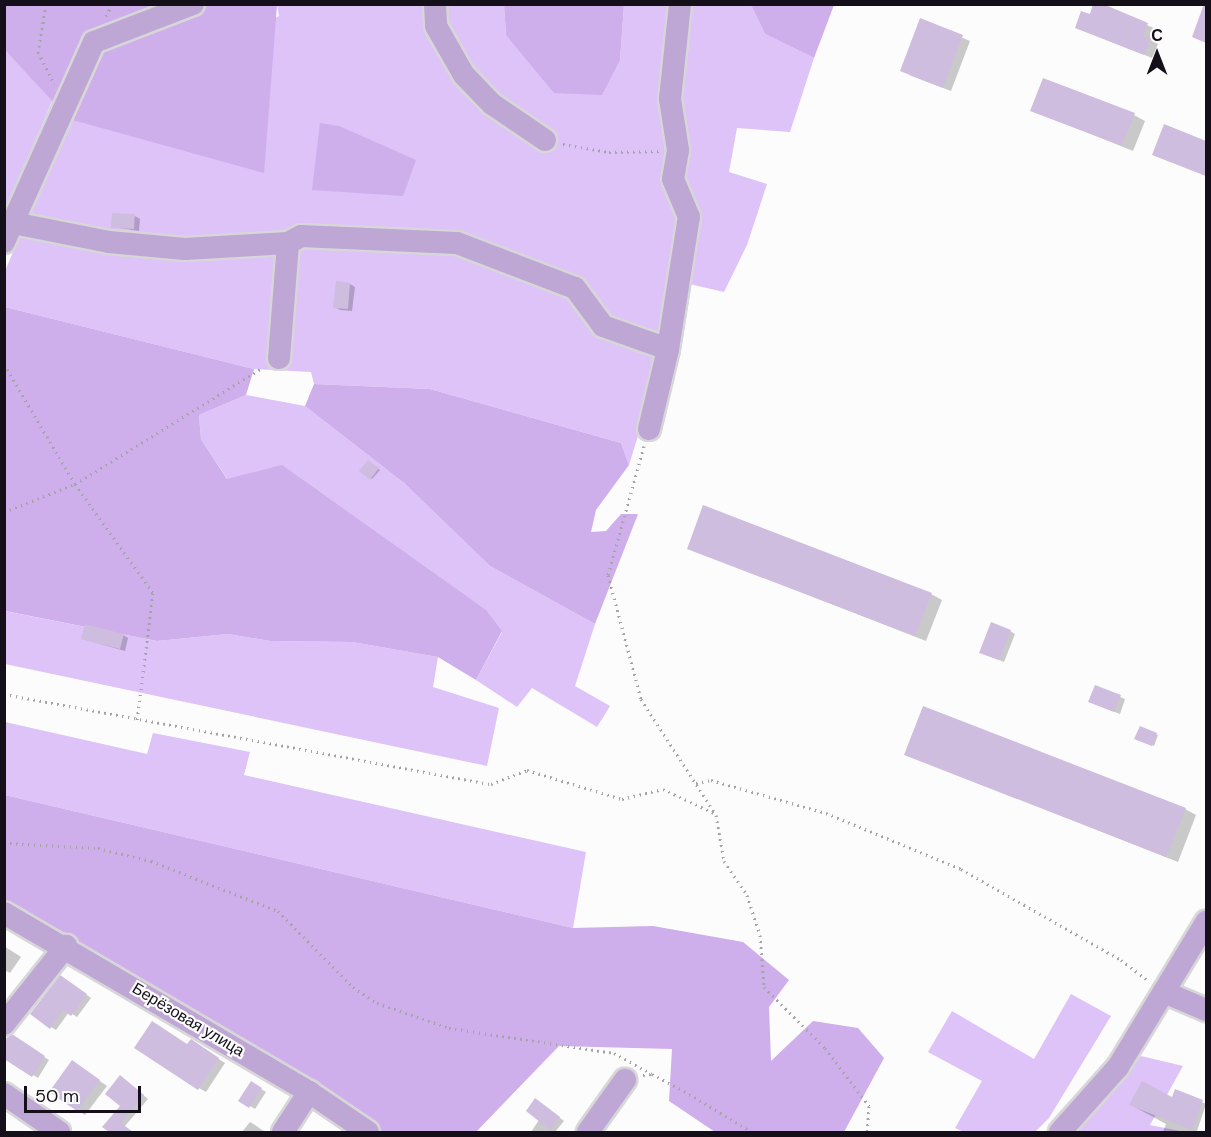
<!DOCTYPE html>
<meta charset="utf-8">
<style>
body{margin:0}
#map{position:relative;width:1211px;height:1137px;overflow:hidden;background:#fcfcfc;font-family:"DM Sans",sans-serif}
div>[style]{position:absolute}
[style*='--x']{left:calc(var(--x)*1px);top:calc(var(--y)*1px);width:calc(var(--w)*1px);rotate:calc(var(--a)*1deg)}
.green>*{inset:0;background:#ddc3f7}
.forest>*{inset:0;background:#ceaeeb}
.shadow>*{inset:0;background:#0003}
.building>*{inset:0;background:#cebdde}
.path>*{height:3px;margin-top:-1.5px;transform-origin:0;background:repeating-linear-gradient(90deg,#a5a3a7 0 1.5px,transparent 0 6px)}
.roads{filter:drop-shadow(2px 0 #d7d6d8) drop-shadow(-2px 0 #d7d6d8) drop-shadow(0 2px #d7d6d8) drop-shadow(0 -2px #d7d6d8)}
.minor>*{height:22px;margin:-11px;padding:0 11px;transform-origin:11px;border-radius:11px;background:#bea7d4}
span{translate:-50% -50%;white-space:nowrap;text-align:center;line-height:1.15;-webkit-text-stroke:4.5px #fcfcfc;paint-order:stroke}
.street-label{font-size:16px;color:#150f1a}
.frame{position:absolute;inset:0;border:6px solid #150f1a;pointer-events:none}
.north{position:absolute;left:1127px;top:24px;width:60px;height:60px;-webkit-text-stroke:4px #fcfcfc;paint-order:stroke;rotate:0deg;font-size:16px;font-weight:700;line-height:24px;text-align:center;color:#150f1a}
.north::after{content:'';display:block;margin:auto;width:21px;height:27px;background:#150f1a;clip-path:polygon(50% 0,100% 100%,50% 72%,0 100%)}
.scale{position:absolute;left:24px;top:1086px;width:117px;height:27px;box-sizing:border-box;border:3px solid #150f1a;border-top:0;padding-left:8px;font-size:18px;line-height:21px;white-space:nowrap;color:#150f1a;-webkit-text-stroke:4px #fcfcfc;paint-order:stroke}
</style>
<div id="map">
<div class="green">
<div style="clip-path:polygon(277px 5px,504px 5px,506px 35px,620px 60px,624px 5px,751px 5px,765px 34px,814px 58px,790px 132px,737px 128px,729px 172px,767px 184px,747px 245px,724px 292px,685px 283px,629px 465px,621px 443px,430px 389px,314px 384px,311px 372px,254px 369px,5px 307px,5px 271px,69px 119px,279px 16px)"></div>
<div style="clip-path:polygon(5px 50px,53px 99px,5px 212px)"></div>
<div style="clip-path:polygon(246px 395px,305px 406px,404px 483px,490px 566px,595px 624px,575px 686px,610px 706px,597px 727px,532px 688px,517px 707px,476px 680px,502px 632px,228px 480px,201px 439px,199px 415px)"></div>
<div style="clip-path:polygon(4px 611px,157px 641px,228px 634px,270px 641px,352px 642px,438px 657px,433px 687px,499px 708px,487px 766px,5px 664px)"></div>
<div style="clip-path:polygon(5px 722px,147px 754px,153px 733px,250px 752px,244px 775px,586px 852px,573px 928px,5px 795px)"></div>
<div style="clip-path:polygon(1071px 994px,1111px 1016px,1049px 1118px,1035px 1132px,964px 1132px,955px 1128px,982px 1081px,928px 1052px,952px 1011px,1034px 1059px)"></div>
<div style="clip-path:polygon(1141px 1056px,1183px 1066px,1150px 1125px,1185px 1132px,1073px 1132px,1092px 1110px,1098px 1110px)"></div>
</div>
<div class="forest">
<div style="clip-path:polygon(4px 5px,277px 5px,264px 173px,69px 119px,5px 50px)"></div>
<div style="clip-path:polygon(504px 5px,624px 5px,620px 60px,602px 95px,554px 93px,506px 35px)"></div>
<div style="clip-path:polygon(751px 5px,834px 5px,814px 58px,765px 34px)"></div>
<div style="clip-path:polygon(320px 123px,339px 126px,416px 160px,403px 196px,312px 190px)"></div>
<div style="clip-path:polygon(5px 307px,254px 369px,246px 395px,199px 415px,201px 439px,227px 479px,282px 465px,486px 610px,502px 631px,476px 680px,438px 657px,352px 642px,270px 641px,228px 634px,157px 641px,5px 611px)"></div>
<div style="clip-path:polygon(314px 384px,430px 389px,621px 443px,629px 465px,596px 510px,591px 532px,606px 531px,621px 514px,638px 514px,595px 624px,490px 566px,404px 483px,305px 406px)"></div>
<div style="clip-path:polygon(5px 795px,573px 928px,653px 926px,743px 942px,789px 980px,769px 1007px,771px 1061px,813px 1021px,858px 1028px,884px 1058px,844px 1132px,715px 1132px,669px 1101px,672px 1049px,559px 1046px,476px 1132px,382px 1132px,5px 915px)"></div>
</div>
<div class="shadow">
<div style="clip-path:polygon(1099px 4px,1156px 29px,1151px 40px,1158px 44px,1152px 58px,1077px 27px)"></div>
<div style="clip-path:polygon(921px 20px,970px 41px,951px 91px,909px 75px)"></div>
<div style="clip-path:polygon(1032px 110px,1134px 115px,1145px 121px,1133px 151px)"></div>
<div style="clip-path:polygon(1165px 126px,1206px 142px,1206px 176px,1154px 155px)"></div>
<div style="clip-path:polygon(135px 216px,140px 219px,139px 231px,113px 227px)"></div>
<div style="clip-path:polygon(350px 284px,355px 287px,352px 311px,340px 310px,335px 307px)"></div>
<div style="clip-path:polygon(369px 462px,380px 470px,372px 479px,361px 471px)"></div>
<div style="clip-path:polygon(688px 548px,931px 594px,942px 600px,926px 641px)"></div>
<div style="clip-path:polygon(1010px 631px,1015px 634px,1004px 662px,986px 655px)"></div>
<div style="clip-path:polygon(123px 635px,128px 638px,125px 651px,83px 639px)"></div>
<div style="clip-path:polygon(1120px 697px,1125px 699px,1120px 714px,1095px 704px)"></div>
<div style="clip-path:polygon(1140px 728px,1158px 735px,1154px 746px,1136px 739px)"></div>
<div style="clip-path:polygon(906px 754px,1185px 809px,1196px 815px,1178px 862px)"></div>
<div style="clip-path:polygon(4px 946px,21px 957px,10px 973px,4px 970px)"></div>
<div style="clip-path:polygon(66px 980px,91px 998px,77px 1017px,69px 1012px,56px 1030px,51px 1027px)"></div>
<div style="clip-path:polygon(12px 1036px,49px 1060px,38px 1078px,4px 1057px)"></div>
<div style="clip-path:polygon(197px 1045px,225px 1063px,206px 1092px,199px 1088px,188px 1046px)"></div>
<div style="clip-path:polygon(80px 1067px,107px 1086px,85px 1115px,77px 1110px)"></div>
<div style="clip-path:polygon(125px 1080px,148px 1099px,125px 1126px,128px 1132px,112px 1132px,105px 1126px,122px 1106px)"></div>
<div style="clip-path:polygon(251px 1083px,266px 1092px,255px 1109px,240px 1100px)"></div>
<div style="clip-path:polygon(1176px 1091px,1206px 1104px,1197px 1131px,1163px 1132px,1166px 1124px,1131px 1105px,1173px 1099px)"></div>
<div style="clip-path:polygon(541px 1103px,564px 1121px,555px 1132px,531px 1132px,539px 1120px)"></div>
<div style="clip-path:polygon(250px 1122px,255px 1125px,265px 1132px,242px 1132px)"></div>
</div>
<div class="building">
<div style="clip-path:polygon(1093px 4px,1103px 4px,1148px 23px,1143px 36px,1150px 38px,1144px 55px,1075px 28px,1081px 11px,1090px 14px)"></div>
<div style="clip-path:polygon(1204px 4px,1206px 4px,1206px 43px,1192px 37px)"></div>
<div style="clip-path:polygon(920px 18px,963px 35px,943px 88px,900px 71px)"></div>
<div style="clip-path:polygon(1043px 78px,1135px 113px,1122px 146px,1030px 111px)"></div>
<div style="clip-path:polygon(1164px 124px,1206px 141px,1206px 176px,1152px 155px)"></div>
<div style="clip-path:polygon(112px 213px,135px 214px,134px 229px,111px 228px)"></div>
<div style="clip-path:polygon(336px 281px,350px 283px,348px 309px,333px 308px)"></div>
<div style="clip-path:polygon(368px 460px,379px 468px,370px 480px,359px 471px)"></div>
<div style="clip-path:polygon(703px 505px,932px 593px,915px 636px,687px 549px)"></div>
<div style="clip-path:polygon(991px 622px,1011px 630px,999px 660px,979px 653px)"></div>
<div style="clip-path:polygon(85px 624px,124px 634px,120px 649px,81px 639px)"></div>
<div style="clip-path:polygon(1095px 685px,1121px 695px,1114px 712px,1088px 702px)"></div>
<div style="clip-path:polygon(923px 706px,1186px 808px,1166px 857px,904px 755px)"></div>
<div style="clip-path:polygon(1140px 726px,1157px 733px,1152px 746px,1134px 739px)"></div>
<div style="clip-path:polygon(60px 975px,87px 994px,71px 1016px,63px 1010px,50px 1029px,30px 1014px)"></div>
<div style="clip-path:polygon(152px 1021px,187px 1044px,191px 1039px,219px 1058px,198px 1090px,134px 1048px)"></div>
<div style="clip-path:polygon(12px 1034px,45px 1056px,32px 1077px,4px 1059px,4px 1040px)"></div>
<div style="clip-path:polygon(72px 1060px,100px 1080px,77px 1111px,49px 1092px)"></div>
<div style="clip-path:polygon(120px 1075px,144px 1095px,121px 1123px,133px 1132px,109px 1132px,102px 1127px,120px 1106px,105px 1094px)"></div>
<div style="clip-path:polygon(251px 1081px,262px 1088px,249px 1108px,238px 1101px)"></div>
<div style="clip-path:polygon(1142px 1081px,1172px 1097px,1175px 1089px,1203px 1100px,1192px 1130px,1129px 1105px)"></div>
<div style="clip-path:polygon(535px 1098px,560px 1117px,550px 1130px,526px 1111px)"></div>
</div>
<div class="path">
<div style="--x:46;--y:4;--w:49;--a:99.5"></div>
<div style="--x:38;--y:52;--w:36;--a:63"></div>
<div style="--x:106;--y:16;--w:13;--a:-63"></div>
<div style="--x:563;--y:144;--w:47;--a:9.9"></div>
<div style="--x:609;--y:152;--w:52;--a:-1.1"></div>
<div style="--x:4;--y:364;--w:139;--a:59.4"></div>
<div style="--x:75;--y:484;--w:134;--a:54.4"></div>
<div style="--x:153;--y:593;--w:129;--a:97.1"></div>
<div style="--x:644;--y:446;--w:134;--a:105.6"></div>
<div style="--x:608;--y:575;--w:128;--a:75.1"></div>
<div style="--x:641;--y:699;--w:138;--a:57.1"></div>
<div style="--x:716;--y:815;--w:47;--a:80.1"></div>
<div style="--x:724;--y:861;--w:41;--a:55.9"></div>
<div style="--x:747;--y:895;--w:42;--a:72"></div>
<div style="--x:760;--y:935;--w:52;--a:85.6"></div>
<div style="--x:764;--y:987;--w:86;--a:45"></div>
<div style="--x:825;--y:1048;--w:73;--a:52.8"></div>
<div style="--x:869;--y:1106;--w:26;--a:94"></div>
<div style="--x:4;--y:512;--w:76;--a:-21.5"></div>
<div style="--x:75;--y:484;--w:222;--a:-31.8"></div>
<div style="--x:4;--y:694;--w:495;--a:10.5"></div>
<div style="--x:491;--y:784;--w:39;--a:-21"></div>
<div style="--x:527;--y:770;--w:99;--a:17"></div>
<div style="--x:622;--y:799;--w:42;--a:-13.7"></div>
<div style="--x:663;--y:789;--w:59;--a:25.3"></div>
<div style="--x:696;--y:783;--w:15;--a:-11"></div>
<div style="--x:711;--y:780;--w:120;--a:16"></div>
<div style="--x:826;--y:813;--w:146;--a:22.5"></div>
<div style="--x:961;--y:869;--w:184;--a:29.6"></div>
<div style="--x:1121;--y:960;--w:34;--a:37"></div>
<div style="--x:4;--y:843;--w:94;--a:3"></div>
<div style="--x:98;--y:848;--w:55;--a:13.8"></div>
<div style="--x:151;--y:861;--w:136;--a:21.5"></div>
<div style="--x:278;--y:911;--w:107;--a:45.4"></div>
<div style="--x:353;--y:987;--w:29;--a:34"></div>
<div style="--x:377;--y:1003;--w:76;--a:19.1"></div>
<div style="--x:449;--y:1028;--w:167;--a:8.6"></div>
<div style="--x:614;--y:1053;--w:43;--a:28.9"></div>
<div style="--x:643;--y:1075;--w:9;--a:-6"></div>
<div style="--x:652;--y:1074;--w:36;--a:28"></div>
<div style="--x:684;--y:1091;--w:79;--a:31.1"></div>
</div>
<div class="roads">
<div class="minor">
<div style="--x:435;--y:4;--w:22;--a:87"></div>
<div style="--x:436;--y:26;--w:56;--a:60.3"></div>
<div style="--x:464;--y:75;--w:40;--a:46"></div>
<div style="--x:492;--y:104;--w:64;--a:34.2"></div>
<div style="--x:13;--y:223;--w:98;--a:11.2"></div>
<div style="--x:109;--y:242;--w:76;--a:5.3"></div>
<div style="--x:185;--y:249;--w:103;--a:-3.3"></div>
<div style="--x:4;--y:242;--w:219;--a:-65.8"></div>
<div style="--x:94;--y:42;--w:106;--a:-21"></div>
<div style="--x:279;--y:358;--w:115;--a:-85.5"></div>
<div style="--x:288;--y:243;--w:15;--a:-28"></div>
<div style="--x:301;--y:236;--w:156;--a:2.6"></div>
<div style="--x:457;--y:243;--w:126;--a:20.9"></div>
<div style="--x:575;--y:288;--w:47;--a:53.6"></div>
<div style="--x:603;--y:326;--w:69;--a:19.5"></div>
<div style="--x:649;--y:429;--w:82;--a:-76.6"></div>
<div style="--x:668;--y:349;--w:134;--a:-81"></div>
<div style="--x:689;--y:217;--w:41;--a:-112.8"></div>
<div style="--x:673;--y:179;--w:29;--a:-80"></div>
<div style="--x:678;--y:150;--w:52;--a:-98.9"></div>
<div style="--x:670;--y:99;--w:96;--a:-84"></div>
<div style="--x:4;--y:913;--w:354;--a:30.4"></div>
<div style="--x:309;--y:1092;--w:71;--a:34.1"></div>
<div style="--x:1164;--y:992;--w:46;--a:23.2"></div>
<div style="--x:4;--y:1024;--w:100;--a:-51.5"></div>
<div style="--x:4;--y:1094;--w:67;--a:34.6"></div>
<div style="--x:283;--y:1132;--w:48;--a:-57"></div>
<div style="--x:588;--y:1132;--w:64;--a:-54.6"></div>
<div style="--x:1060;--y:1132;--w:87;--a:-48.3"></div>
<div style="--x:1118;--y:1067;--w:170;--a:-58.7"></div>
</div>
</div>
<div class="street-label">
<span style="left:188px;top:1020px;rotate:31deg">Берёзовая улица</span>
</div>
<div class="frame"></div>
<div class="north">С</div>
<div class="scale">50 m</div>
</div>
